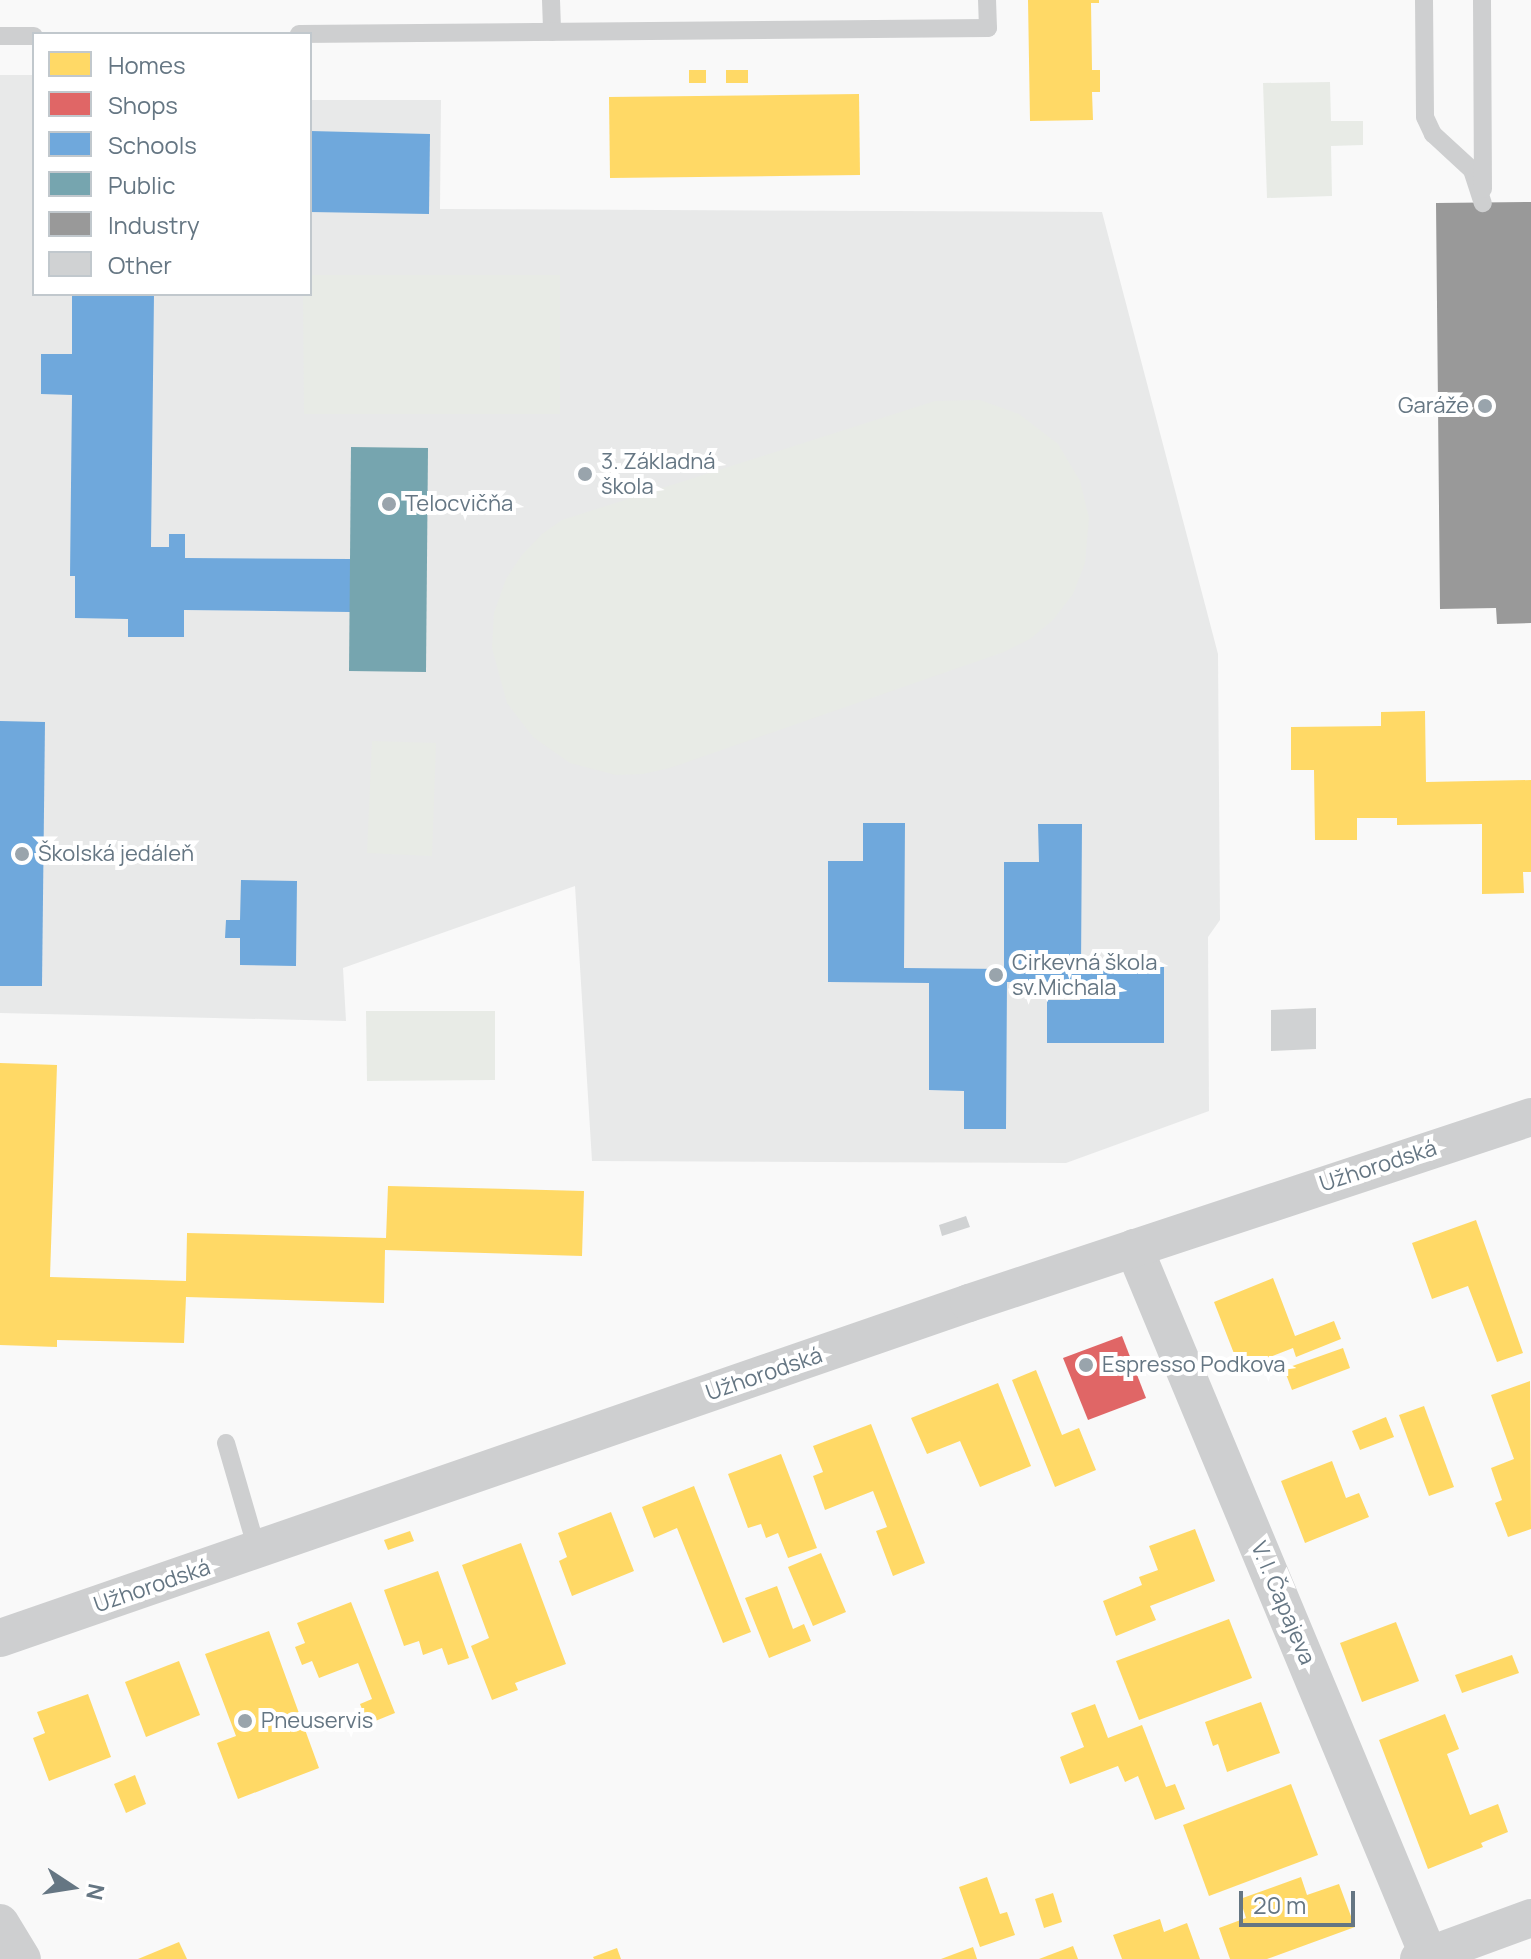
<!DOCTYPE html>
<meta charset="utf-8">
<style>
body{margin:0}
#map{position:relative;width:1531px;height:1959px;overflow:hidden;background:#f9f9f9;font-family:Manrope,sans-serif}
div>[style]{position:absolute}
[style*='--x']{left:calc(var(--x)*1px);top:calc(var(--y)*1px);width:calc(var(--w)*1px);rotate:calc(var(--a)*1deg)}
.built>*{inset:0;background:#e8e9e9}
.green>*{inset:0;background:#e8ebe6}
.homes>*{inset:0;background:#ffd966}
.shops>*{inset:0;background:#e06666}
.schools>*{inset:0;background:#6fa8dc}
.public>*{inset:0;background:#76a5af}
.industry>*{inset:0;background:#999}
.building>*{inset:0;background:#d0d2d3}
.lane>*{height:18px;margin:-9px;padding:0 9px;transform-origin:9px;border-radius:9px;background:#cecfd0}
.street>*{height:38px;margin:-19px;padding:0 19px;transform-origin:19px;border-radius:19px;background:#cecfd0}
.dots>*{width:22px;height:22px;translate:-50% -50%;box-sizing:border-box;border:4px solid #fff;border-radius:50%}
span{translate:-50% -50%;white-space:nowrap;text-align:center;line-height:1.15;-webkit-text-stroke:8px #fff;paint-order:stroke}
.poi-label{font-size:22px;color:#657683}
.right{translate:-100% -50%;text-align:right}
.left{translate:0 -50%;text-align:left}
.street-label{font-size:22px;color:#657683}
.legend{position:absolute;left:32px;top:32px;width:280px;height:264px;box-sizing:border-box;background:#fff;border:2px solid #c1c8cd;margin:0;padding:10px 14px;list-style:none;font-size:24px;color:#657683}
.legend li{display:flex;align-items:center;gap:16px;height:40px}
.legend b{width:40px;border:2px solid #c1c8cd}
.north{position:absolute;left:32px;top:1847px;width:80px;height:80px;-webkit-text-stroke:6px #fff;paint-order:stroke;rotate:102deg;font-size:22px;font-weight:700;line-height:32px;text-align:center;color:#657683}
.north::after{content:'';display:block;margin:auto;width:28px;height:36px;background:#657683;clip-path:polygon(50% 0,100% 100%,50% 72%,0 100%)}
.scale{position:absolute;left:1239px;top:1891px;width:116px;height:36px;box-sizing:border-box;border:4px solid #657683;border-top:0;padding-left:10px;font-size:24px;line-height:28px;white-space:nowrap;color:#657683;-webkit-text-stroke:6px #fff;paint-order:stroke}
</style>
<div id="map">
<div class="built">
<div style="clip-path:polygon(0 75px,34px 75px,34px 294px,310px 294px,310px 100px,441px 100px,440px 209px,1102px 212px,1218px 654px,1220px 920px,1208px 937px,1209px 1111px,1066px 1163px,592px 1161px,575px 886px,343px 968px,346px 1021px,0 1013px)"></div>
</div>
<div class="green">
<div style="clip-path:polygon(1330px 82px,1331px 121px,1363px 121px,1363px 145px,1331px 146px,1332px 196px,1267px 198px,1263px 83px)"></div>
<div style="clip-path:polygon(310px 275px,560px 275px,560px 414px,304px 414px,303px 294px,310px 294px)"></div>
<div style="clip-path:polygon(980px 400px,1019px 414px,1058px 444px,1080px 481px,1089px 518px,1085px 563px,1073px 594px,1053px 620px,1030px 639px,1004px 652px,670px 768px,643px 774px,616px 775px,570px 763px,533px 737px,507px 703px,492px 648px,494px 613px,506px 579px,522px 555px,542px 534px,562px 520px,935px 401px)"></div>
<div style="clip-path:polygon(372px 741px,436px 743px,432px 856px,367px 853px)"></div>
<div style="clip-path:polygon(366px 1011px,495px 1011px,495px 1080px,367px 1081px)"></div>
</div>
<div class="homes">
<div style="clip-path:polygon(1028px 0,1099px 0,1099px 3px,1091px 3px,1092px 70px,1100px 70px,1100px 92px,1092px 92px,1093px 120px,1030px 121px)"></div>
<div style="clip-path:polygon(689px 70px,706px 70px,706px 83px,689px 83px)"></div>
<div style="clip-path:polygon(726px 70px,748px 70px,748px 83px,726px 83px)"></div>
<div style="clip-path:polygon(859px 94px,860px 175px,610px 178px,609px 97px)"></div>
<div style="clip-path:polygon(1425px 711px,1426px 782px,1531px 780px,1531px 872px,1523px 872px,1524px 893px,1482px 894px,1482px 824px,1397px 825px,1397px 818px,1357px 818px,1357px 840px,1315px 840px,1314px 770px,1291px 770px,1291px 727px,1381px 726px,1381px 712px)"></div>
<div style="clip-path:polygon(0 1063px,57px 1065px,50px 1277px,186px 1281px,187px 1233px,386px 1238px,388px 1186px,584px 1191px,582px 1256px,385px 1250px,384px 1303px,186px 1297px,184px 1343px,57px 1340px,57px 1347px,0 1345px)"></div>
<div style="clip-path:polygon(1476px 1220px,1523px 1353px,1497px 1362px,1468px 1286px,1432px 1299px,1412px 1243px)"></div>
<div style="clip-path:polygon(1273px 1278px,1295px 1336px,1334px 1321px,1341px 1339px,1296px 1357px,1293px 1348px,1240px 1369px,1214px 1302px)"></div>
<div style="clip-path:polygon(1343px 1348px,1350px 1368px,1292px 1390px,1284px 1369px)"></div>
<div style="clip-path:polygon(1036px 1370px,1062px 1435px,1079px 1428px,1096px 1470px,1055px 1487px,1012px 1380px)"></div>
<div style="clip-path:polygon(1530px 1381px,1531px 1529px,1508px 1537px,1495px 1503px,1502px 1500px,1491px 1468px,1514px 1459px,1491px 1395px)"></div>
<div style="clip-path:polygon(998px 1383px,1031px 1466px,980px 1487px,960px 1441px,927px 1454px,911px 1418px)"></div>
<div style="clip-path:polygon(1424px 1406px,1454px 1487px,1429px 1496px,1399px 1415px)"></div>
<div style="clip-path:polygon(1386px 1417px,1394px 1437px,1360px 1450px,1352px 1431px)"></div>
<div style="clip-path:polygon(871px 1424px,925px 1563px,893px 1576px,876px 1531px,887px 1527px,873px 1491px,825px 1510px,813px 1476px,823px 1472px,813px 1446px)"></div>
<div style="clip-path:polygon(781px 1454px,817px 1548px,788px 1558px,778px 1533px,766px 1538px,761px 1524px,748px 1528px,728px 1474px)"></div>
<div style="clip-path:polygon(1332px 1461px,1346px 1498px,1359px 1493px,1369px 1517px,1305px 1543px,1281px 1481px)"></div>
<div style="clip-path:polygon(694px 1486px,751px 1632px,723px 1643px,677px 1528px,654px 1538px,642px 1507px)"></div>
<div style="clip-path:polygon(611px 1512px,634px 1571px,572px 1596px,559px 1561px,567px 1557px,558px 1533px)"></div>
<div style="clip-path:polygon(1195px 1529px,1215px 1581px,1150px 1606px,1156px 1620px,1116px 1636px,1103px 1601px,1142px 1585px,1139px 1577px,1158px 1570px,1149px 1546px)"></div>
<div style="clip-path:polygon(410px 1531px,414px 1541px,388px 1550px,384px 1540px)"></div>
<div style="clip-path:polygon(521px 1543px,566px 1664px,515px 1683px,518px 1690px,492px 1700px,471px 1646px,489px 1638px,462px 1565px)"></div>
<div style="clip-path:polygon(821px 1553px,846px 1612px,813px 1626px,788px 1567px)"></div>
<div style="clip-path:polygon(438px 1571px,469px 1658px,448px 1665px,442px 1648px,423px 1655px,419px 1641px,404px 1646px,384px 1590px)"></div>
<div style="clip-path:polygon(777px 1586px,793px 1629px,804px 1624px,811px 1641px,769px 1658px,745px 1598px)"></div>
<div style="clip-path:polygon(351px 1602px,395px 1713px,368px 1724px,360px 1704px,372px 1699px,358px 1663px,319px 1678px,312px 1661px,302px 1665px,295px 1647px,305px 1643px,297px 1623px)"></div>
<div style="clip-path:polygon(1229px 1619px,1252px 1678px,1139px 1720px,1116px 1661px)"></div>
<div style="clip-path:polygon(1396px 1622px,1419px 1681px,1362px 1702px,1340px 1643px)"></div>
<div style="clip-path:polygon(269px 1631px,319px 1768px,238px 1799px,217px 1743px,236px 1736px,205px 1654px)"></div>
<div style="clip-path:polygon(1512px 1655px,1519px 1673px,1462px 1693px,1455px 1675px)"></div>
<div style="clip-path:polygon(179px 1661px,200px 1715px,146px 1737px,125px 1682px)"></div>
<div style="clip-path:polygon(88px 1694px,111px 1757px,49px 1781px,33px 1738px,45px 1733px,37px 1712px)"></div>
<div style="clip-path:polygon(1261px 1702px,1280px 1753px,1227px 1772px,1218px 1744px,1213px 1746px,1205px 1722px)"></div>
<div style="clip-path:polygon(1095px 1704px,1108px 1738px,1142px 1725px,1166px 1787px,1175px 1784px,1185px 1809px,1155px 1820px,1138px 1776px,1125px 1782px,1118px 1766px,1070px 1784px,1060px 1757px,1084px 1747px,1071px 1713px)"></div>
<div style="clip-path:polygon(1445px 1714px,1459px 1749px,1447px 1754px,1470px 1815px,1498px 1804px,1508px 1832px,1481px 1843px,1483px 1847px,1428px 1869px,1379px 1740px)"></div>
<div style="clip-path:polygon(135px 1775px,146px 1804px,126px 1813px,114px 1784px)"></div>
<div style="clip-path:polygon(1291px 1784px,1318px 1855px,1209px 1896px,1183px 1825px)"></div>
<div style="clip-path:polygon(987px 1877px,1000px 1914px,1007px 1912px,1015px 1935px,980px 1947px,959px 1887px)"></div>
<div style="clip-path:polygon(1301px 1877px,1307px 1895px,1339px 1884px,1355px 1927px,1267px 1959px,1230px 1959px,1219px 1928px,1246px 1918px,1240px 1899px)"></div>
<div style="clip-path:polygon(1053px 1893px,1062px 1922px,1044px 1928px,1035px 1899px)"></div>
<div style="clip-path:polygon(1160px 1919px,1164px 1932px,1187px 1923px,1200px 1959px,1122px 1959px,1113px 1935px)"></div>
<div style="clip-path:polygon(179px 1942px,187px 1959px,138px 1959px)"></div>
<div style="clip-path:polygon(1073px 1946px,1078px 1959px,1039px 1959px)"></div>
<div style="clip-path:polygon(973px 1947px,977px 1959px,941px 1959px)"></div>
<div style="clip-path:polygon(617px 1948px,621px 1959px,594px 1959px,593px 1957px)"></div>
</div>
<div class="shops">
<div style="clip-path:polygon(1122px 1336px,1146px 1398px,1088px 1420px,1063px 1358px)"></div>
</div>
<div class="schools">
<div style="clip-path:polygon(310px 131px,430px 134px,429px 214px,310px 212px)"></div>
<div style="clip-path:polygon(72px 294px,154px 294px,151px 547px,169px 547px,169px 534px,185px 534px,185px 558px,350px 559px,350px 612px,184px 610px,184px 637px,128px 637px,128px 619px,75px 618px,75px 576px,70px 576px,72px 395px,41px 394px,41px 354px,72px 354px)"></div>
<div style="clip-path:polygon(0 721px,45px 722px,42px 986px,0 986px)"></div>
<div style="clip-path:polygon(863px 823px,905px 823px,904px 968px,1004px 969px,1004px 862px,1039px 862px,1038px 824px,1082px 824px,1081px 968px,1164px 967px,1164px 1043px,1047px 1043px,1047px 1000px,1080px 1000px,1080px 982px,1007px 982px,1006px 1129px,964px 1129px,964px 1091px,929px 1090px,929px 983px,828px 982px,828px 861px,863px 861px)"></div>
<div style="clip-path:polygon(241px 880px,297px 881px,296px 966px,240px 965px,240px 938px,225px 938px,226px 920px,240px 920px)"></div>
</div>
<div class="public">
<div style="clip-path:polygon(351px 447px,428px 448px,426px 672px,349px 671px)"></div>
</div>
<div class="industry">
<div style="clip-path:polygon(1531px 202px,1531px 623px,1497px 624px,1496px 608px,1440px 609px,1436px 203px)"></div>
</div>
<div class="building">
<div style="clip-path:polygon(1316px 1008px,1316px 1049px,1271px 1051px,1271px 1010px)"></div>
<div style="clip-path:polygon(966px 1216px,970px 1227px,942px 1236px,939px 1225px)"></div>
</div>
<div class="lane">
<div style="--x:551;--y:0;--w:32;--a:88"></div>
<div style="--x:1424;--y:0;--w:117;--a:89.5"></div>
<div style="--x:1425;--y:117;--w:19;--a:65"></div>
<div style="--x:1433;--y:134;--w:53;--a:42.7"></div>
<div style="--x:1472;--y:170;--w:35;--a:72"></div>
<div style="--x:1482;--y:0;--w:189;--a:89.7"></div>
<div style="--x:299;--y:34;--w:689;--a:-0.5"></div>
<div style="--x:988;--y:28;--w:28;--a:-92"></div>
<div style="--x:0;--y:36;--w:34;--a:0"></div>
<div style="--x:226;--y:1443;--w:111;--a:73.8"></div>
</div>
<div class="street">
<div style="--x:1134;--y:1248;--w:770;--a:67.4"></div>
<div style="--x:0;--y:1638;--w:1025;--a:-19.07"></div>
<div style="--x:969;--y:1303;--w:592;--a:-18.31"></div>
<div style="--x:0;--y:1923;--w:42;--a:58.6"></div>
<div style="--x:1419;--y:1959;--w:119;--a:-20.1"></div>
</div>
<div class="dots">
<div style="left:1485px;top:406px;background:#99a4ac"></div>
<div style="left:585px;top:474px;background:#99a4ac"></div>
<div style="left:389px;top:504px;background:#99a4ac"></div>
<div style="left:22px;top:854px;background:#99a4ac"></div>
<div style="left:996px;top:975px;background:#99a4ac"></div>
<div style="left:1086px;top:1365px;background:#99a4ac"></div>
<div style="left:245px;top:1721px;background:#99a4ac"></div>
</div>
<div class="poi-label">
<span class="right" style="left:1469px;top:406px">Garáže</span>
<span class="left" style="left:601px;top:474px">3. Základná<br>škola</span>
<span class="left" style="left:405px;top:504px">Telocvičňa</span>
<span class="left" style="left:38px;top:854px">Školská jedáleň</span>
<span class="left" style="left:1012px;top:975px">Cirkevná škola<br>sv.Michala</span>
<span class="left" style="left:1102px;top:1365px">Espresso Podkova</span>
<span class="left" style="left:261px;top:1721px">Pneuservis</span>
</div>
<div class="street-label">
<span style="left:1378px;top:1166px;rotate:-18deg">Užhorodská</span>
<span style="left:764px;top:1374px;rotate:-19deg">Užhorodská</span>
<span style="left:152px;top:1586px;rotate:-19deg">Užhorodská</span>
<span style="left:1283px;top:1603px;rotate:67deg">V. I. Čapajeva</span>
</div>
<ul class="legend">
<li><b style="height:22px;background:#ffd966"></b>Homes</li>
<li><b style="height:22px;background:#e06666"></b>Shops</li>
<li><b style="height:22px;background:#6fa8dc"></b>Schools</li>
<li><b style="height:22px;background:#76a5af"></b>Public</li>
<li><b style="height:22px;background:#999"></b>Industry</li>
<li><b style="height:22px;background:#d0d2d3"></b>Other</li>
</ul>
<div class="north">N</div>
<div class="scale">20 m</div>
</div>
